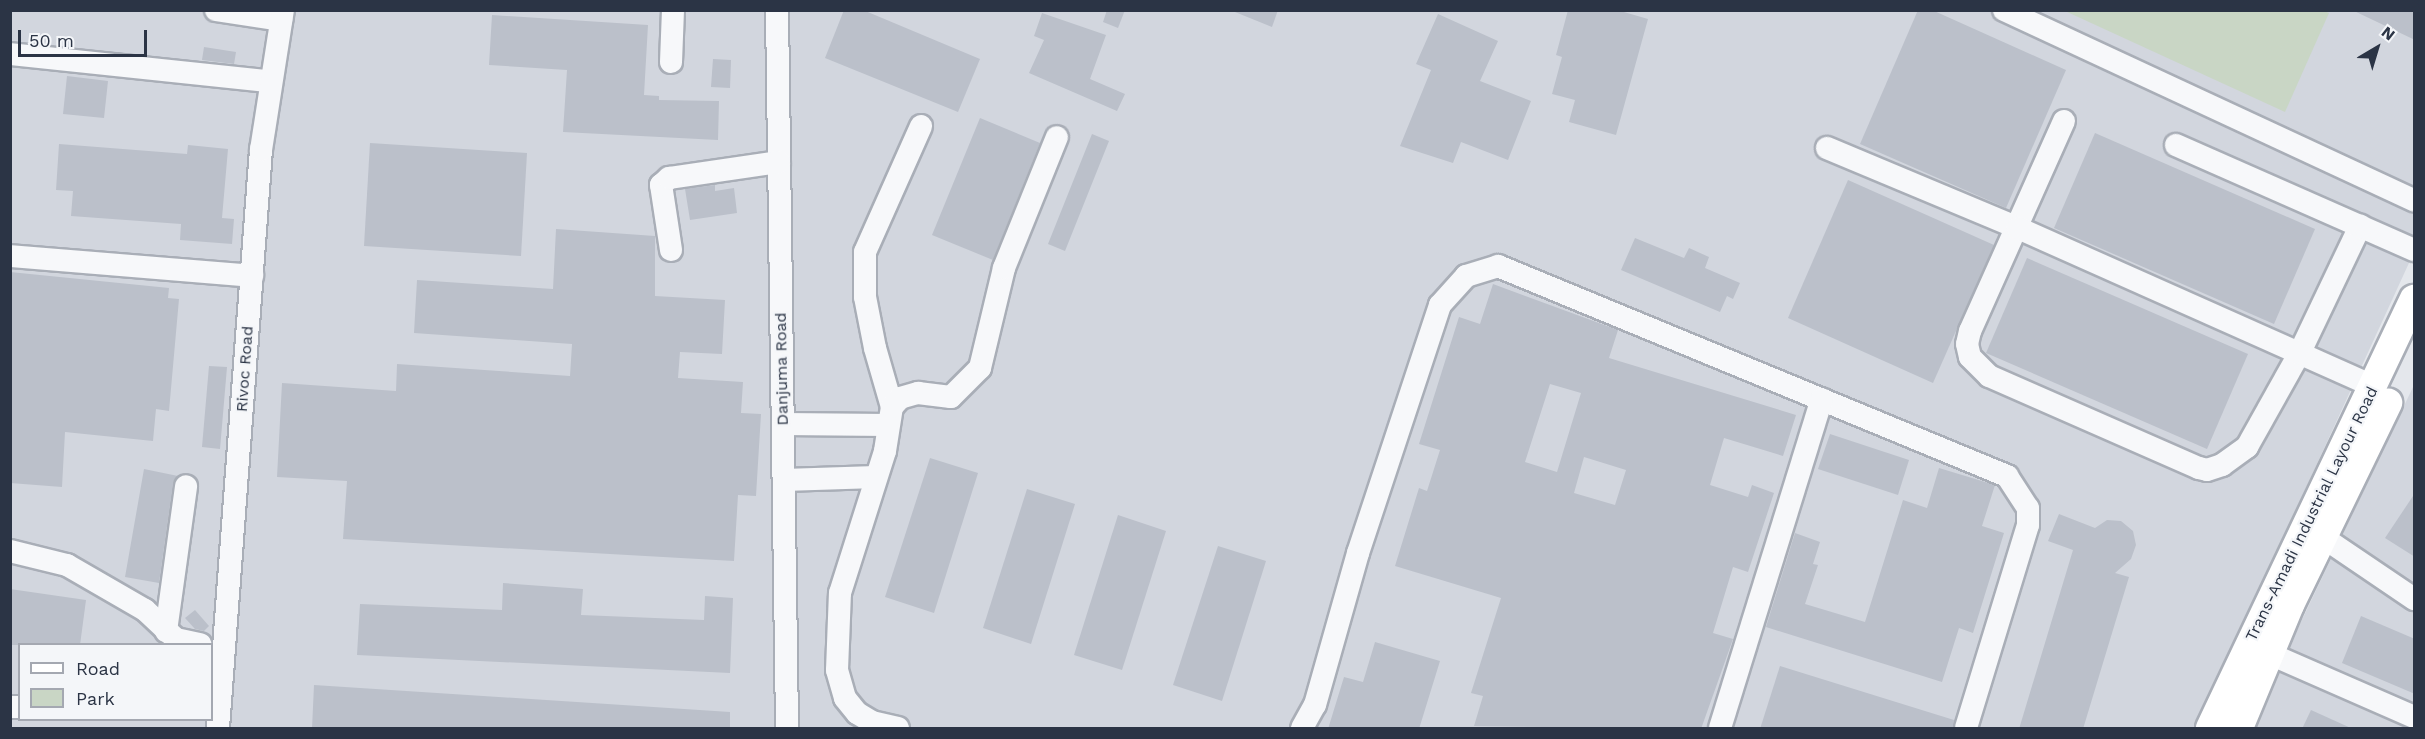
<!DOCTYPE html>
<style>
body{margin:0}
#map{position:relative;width:2425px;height:739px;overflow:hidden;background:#e4e7ec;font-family:"Work Sans",sans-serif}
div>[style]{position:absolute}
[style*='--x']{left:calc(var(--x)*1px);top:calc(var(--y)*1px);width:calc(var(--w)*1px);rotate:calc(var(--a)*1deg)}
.built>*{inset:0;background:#d2d6de}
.green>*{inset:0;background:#c9d6c5}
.building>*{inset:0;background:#bbc0ca}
.roads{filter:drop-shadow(2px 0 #a9aeb7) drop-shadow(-2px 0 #a9aeb7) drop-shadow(0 2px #a9aeb7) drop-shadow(0 -2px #a9aeb7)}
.minor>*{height:22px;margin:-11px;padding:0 11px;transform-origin:11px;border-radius:11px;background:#f7f8fa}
.major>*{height:28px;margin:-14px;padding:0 14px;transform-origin:14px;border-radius:14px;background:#fff}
span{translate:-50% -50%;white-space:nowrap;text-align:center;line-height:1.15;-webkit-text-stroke:4.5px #f4f6f9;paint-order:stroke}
.street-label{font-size:16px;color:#2b3445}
.frame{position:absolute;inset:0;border:12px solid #2b3445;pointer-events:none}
.legend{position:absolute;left:18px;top:643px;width:195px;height:78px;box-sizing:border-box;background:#f4f6f9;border:2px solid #a4a8b1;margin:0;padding:8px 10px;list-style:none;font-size:18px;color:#2b3445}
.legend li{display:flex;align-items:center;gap:12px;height:30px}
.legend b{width:30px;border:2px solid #a4a8b1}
.north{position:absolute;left:2347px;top:18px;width:60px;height:60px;-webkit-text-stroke:4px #f4f6f9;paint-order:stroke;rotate:38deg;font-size:16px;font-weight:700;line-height:24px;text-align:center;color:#2b3445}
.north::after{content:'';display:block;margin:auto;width:21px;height:27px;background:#2b3445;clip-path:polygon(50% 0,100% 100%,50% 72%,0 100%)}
.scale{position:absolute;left:18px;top:30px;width:129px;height:27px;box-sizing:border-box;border:3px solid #2b3445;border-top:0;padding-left:8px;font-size:18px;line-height:21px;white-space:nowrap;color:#2b3445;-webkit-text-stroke:4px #f4f6f9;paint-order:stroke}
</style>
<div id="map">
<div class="built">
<div style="clip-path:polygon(evenodd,10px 11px,2414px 11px,2414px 252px,2196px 728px,11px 728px,10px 11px,20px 644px,212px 644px,212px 720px,20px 720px,20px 644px)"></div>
<div style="clip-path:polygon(2414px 385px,2414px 728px,2254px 728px,2288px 649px)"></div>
</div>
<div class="green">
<div style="clip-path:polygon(2324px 11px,2329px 13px,2285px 112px,2065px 11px)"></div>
</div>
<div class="building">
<div style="clip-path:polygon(844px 10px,863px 10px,980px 59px,958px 112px,825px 58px)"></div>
<div style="clip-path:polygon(1107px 10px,1125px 10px,1118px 28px,1103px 22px)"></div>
<div style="clip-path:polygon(1230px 10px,1278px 10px,1272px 27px)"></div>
<div style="clip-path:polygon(1568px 10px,1617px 10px,1648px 19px,1616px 135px,1569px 122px,1575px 100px,1552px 94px,1562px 57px,1556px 55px)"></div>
<div style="clip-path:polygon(1918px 10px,1932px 10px,2066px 70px,2006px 208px,1860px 144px)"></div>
<div style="clip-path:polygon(2352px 10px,2415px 10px,2415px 40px)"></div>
<div style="clip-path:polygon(1042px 13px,1106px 35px,1090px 79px,1125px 94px,1117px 111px,1029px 73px,1044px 40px,1034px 36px)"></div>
<div style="clip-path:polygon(1438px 14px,1498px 41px,1480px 81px,1531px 101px,1508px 160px,1461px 142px,1453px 163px,1400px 146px,1431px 70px,1416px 64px)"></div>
<div style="clip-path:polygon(492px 15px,648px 25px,644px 95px,659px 96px,659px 100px,719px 101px,718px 140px,563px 132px,567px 70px,489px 65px)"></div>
<div style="clip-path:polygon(204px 47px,236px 52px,234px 64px,202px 60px)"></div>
<div style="clip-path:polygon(713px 59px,731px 60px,730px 88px,711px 87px)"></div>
<div style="clip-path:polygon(67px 76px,108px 81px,104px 118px,63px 114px)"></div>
<div style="clip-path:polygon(980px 118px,1040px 143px,993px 260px,932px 235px)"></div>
<div style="clip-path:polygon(2095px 133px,2315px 229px,2274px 324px,2054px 228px)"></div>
<div style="clip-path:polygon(1092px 134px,1109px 141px,1065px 251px,1048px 244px)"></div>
<div style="clip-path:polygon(370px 143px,527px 153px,521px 256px,364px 246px)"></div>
<div style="clip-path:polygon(59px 144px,187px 154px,188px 145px,228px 149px,222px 218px,234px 219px,232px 244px,180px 240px,181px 224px,71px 216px,73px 191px,56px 190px)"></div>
<div style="clip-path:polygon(1848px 180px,1994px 245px,1933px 383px,1788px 318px)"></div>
<div style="clip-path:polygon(715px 185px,715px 191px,734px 188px,737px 213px,690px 220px,685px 189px)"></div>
<div style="clip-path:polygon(556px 229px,655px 236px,655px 296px,725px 300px,722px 354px,680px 352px,678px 378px,743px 382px,741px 413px,761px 414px,756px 496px,738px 495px,734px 561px,343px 539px,347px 481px,277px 477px,282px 383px,396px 391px,397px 364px,570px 376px,572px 344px,414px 333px,417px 280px,553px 289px)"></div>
<div style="clip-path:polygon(1635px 238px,1684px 258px,1689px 248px,1709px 257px,1705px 268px,1740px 283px,1733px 299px,1727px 296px,1720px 312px,1621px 270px)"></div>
<div style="clip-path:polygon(2027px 258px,2248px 354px,2207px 449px,1986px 353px)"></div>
<div style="clip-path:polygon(10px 272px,169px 288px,168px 298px,179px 299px,169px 411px,156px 409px,153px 441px,65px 432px,62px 487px,10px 483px)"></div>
<div style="clip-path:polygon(evenodd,1493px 284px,1618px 330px,1609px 358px,1796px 415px,1783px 456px,1724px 438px,1710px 485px,1748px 497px,1752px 485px,1774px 493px,1748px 572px,1733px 567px,1713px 633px,1733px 639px,1701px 729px,1474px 726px,1483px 696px,1471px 693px,1501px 598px,1395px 566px,1419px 488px,1427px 491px,1440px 450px,1419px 444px,1459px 317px,1480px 324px,1493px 284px,1550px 384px,1581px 393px,1557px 472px,1525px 462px,1550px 384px,1493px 284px,1584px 457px,1626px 470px,1615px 505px,1574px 493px,1584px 457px)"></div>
<div style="clip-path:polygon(209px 366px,227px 367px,220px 449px,202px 447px)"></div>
<div style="clip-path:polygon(1830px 434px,1909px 460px,1898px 495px,1818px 469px)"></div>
<div style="clip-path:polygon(930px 458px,978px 473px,934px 613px,885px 597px)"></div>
<div style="clip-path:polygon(1939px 468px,1995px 485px,1982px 526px,2004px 533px,1973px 633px,1959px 628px,1942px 682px,1766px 627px,1795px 533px,1820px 542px,1813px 564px,1818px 565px,1805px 604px,1865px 622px,1903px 500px,1927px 508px)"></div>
<div style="clip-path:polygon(144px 469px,178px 476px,173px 484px,159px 583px,125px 577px)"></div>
<div style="clip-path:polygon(1027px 489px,1075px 504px,1031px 644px,983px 628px)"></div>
<div style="clip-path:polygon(2415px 493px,2415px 557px,2385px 538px)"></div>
<div style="clip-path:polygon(2059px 514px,2095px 528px,2107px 520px,2121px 521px,2133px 531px,2136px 545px,2131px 559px,2115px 573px,2129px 577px,2083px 729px,2019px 729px,2073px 550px,2048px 541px)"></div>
<div style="clip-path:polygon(1118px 515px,1166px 531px,1122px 670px,1074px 655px)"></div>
<div style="clip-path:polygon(1218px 546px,1266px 561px,1222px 701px,1173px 685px)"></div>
<div style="clip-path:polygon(503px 583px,583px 589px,581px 615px,704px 620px,705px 596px,733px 598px,730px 673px,357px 655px,360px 604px,502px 610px)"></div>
<div style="clip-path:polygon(10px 589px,86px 600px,80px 645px,10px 645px)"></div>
<div style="clip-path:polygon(195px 610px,209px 626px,204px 631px,195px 629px,185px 618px)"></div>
<div style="clip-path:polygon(2361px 616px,2415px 639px,2415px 694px,2342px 663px)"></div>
<div style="clip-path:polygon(1375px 642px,1440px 661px,1419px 729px,1328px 729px,1344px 677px,1363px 682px)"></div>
<div style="clip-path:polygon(1780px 666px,1954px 720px,1953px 729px,1760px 729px)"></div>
<div style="clip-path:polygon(314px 685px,730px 712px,730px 729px,312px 729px)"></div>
<div style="clip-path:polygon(2311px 710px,2353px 729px,2302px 729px)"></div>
</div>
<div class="roads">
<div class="minor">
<div style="--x:216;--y:10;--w:66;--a:8.7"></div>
<div style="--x:777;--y:10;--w:718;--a:89.2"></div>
<div style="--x:2004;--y:10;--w:452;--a:24.9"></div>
<div style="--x:10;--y:54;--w:260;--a:6"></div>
<div style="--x:671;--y:62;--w:52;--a:-87.8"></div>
<div style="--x:2064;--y:121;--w:230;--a:114.1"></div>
<div style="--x:1970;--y:331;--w:13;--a:103"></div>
<div style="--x:1967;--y:344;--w:13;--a:77"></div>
<div style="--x:1970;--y:357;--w:27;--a:45"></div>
<div style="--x:1989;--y:376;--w:229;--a:23.7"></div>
<div style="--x:2199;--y:468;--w:8;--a:14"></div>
<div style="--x:2207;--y:470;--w:16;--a:-18"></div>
<div style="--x:2222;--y:465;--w:31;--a:-36"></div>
<div style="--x:2247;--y:447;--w:109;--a:-60.8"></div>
<div style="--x:2300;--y:352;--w:140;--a:-64.5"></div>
<div style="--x:2176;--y:145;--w:260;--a:23.8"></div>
<div style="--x:1827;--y:148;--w:207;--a:22.7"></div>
<div style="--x:2018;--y:228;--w:391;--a:24"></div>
<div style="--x:671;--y:250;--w:66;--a:-98.7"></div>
<div style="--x:661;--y:185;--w:11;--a:-41"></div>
<div style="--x:669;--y:178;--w:111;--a:-8.3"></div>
<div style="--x:10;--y:256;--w:243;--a:4.7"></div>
<div style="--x:892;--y:407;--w:61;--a:-106.1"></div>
<div style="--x:875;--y:348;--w:52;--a:-101.1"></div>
<div style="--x:865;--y:297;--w:45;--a:-90"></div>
<div style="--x:865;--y:252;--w:138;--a:-66"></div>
<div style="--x:783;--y:424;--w:105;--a:0.5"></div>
<div style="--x:784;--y:480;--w:92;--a:-1.9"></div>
<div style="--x:2324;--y:538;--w:109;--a:34.1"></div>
<div style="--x:10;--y:551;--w:59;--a:13.8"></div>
<div style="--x:67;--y:565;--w:90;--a:30"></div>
<div style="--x:145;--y:610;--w:42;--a:43.1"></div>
<div style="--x:176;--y:639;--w:25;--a:12"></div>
<div style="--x:166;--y:631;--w:146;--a:-82.1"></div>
<div style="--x:2270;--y:654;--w:157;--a:23.6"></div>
<div style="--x:10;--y:707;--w:10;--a:0"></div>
<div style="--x:218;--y:728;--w:580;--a:-85.75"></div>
<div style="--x:261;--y:150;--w:142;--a:-81.1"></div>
<div style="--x:898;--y:728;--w:27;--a:-167"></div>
<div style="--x:872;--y:722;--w:17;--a:-149"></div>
<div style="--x:857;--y:713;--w:19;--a:-129"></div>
<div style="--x:845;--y:698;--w:29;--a:-106"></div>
<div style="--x:837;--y:670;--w:77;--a:-87.8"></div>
<div style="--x:840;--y:593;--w:149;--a:-72.4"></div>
<div style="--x:885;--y:451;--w:45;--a:-81"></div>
<div style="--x:892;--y:407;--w:12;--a:-48"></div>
<div style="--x:900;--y:398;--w:19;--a:-16"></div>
<div style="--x:918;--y:393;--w:33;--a:7"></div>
<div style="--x:951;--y:397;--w:41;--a:-45"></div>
<div style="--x:980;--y:368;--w:103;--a:-76.5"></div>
<div style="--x:1004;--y:268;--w:141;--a:-68"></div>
<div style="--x:1302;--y:728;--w:26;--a:-61"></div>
<div style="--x:1315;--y:705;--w:158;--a:-74.2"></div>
<div style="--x:1358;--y:553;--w:261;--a:-71.7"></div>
<div style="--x:1440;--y:305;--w:39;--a:-48"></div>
<div style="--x:1466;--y:276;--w:34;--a:-17"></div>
<div style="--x:1498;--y:266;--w:551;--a:22.42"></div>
<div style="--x:2007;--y:476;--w:38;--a:57"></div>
<div style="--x:2028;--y:508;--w:17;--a:90"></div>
<div style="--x:2028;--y:525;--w:212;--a:107"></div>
<div style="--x:1720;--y:728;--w:344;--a:-72.8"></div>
</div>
<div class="major">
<div style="--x:2210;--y:728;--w:475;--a:-64.6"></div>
<div style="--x:2239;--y:728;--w:133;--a:-67.5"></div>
<div style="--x:2290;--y:605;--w:225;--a:-64.1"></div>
</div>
</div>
<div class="street-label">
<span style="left:245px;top:369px;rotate:-86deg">Rivoc Road</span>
<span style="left:782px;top:369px;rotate:-91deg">Danjuma Road</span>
<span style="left:2312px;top:514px;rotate:-64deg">Trans-Amadi Industrial Layour Road</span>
</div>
<div class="frame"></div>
<ul class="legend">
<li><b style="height:8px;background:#fff"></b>Road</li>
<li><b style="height:16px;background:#c9d6c5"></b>Park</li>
</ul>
<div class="north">N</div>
<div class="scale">50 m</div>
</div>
